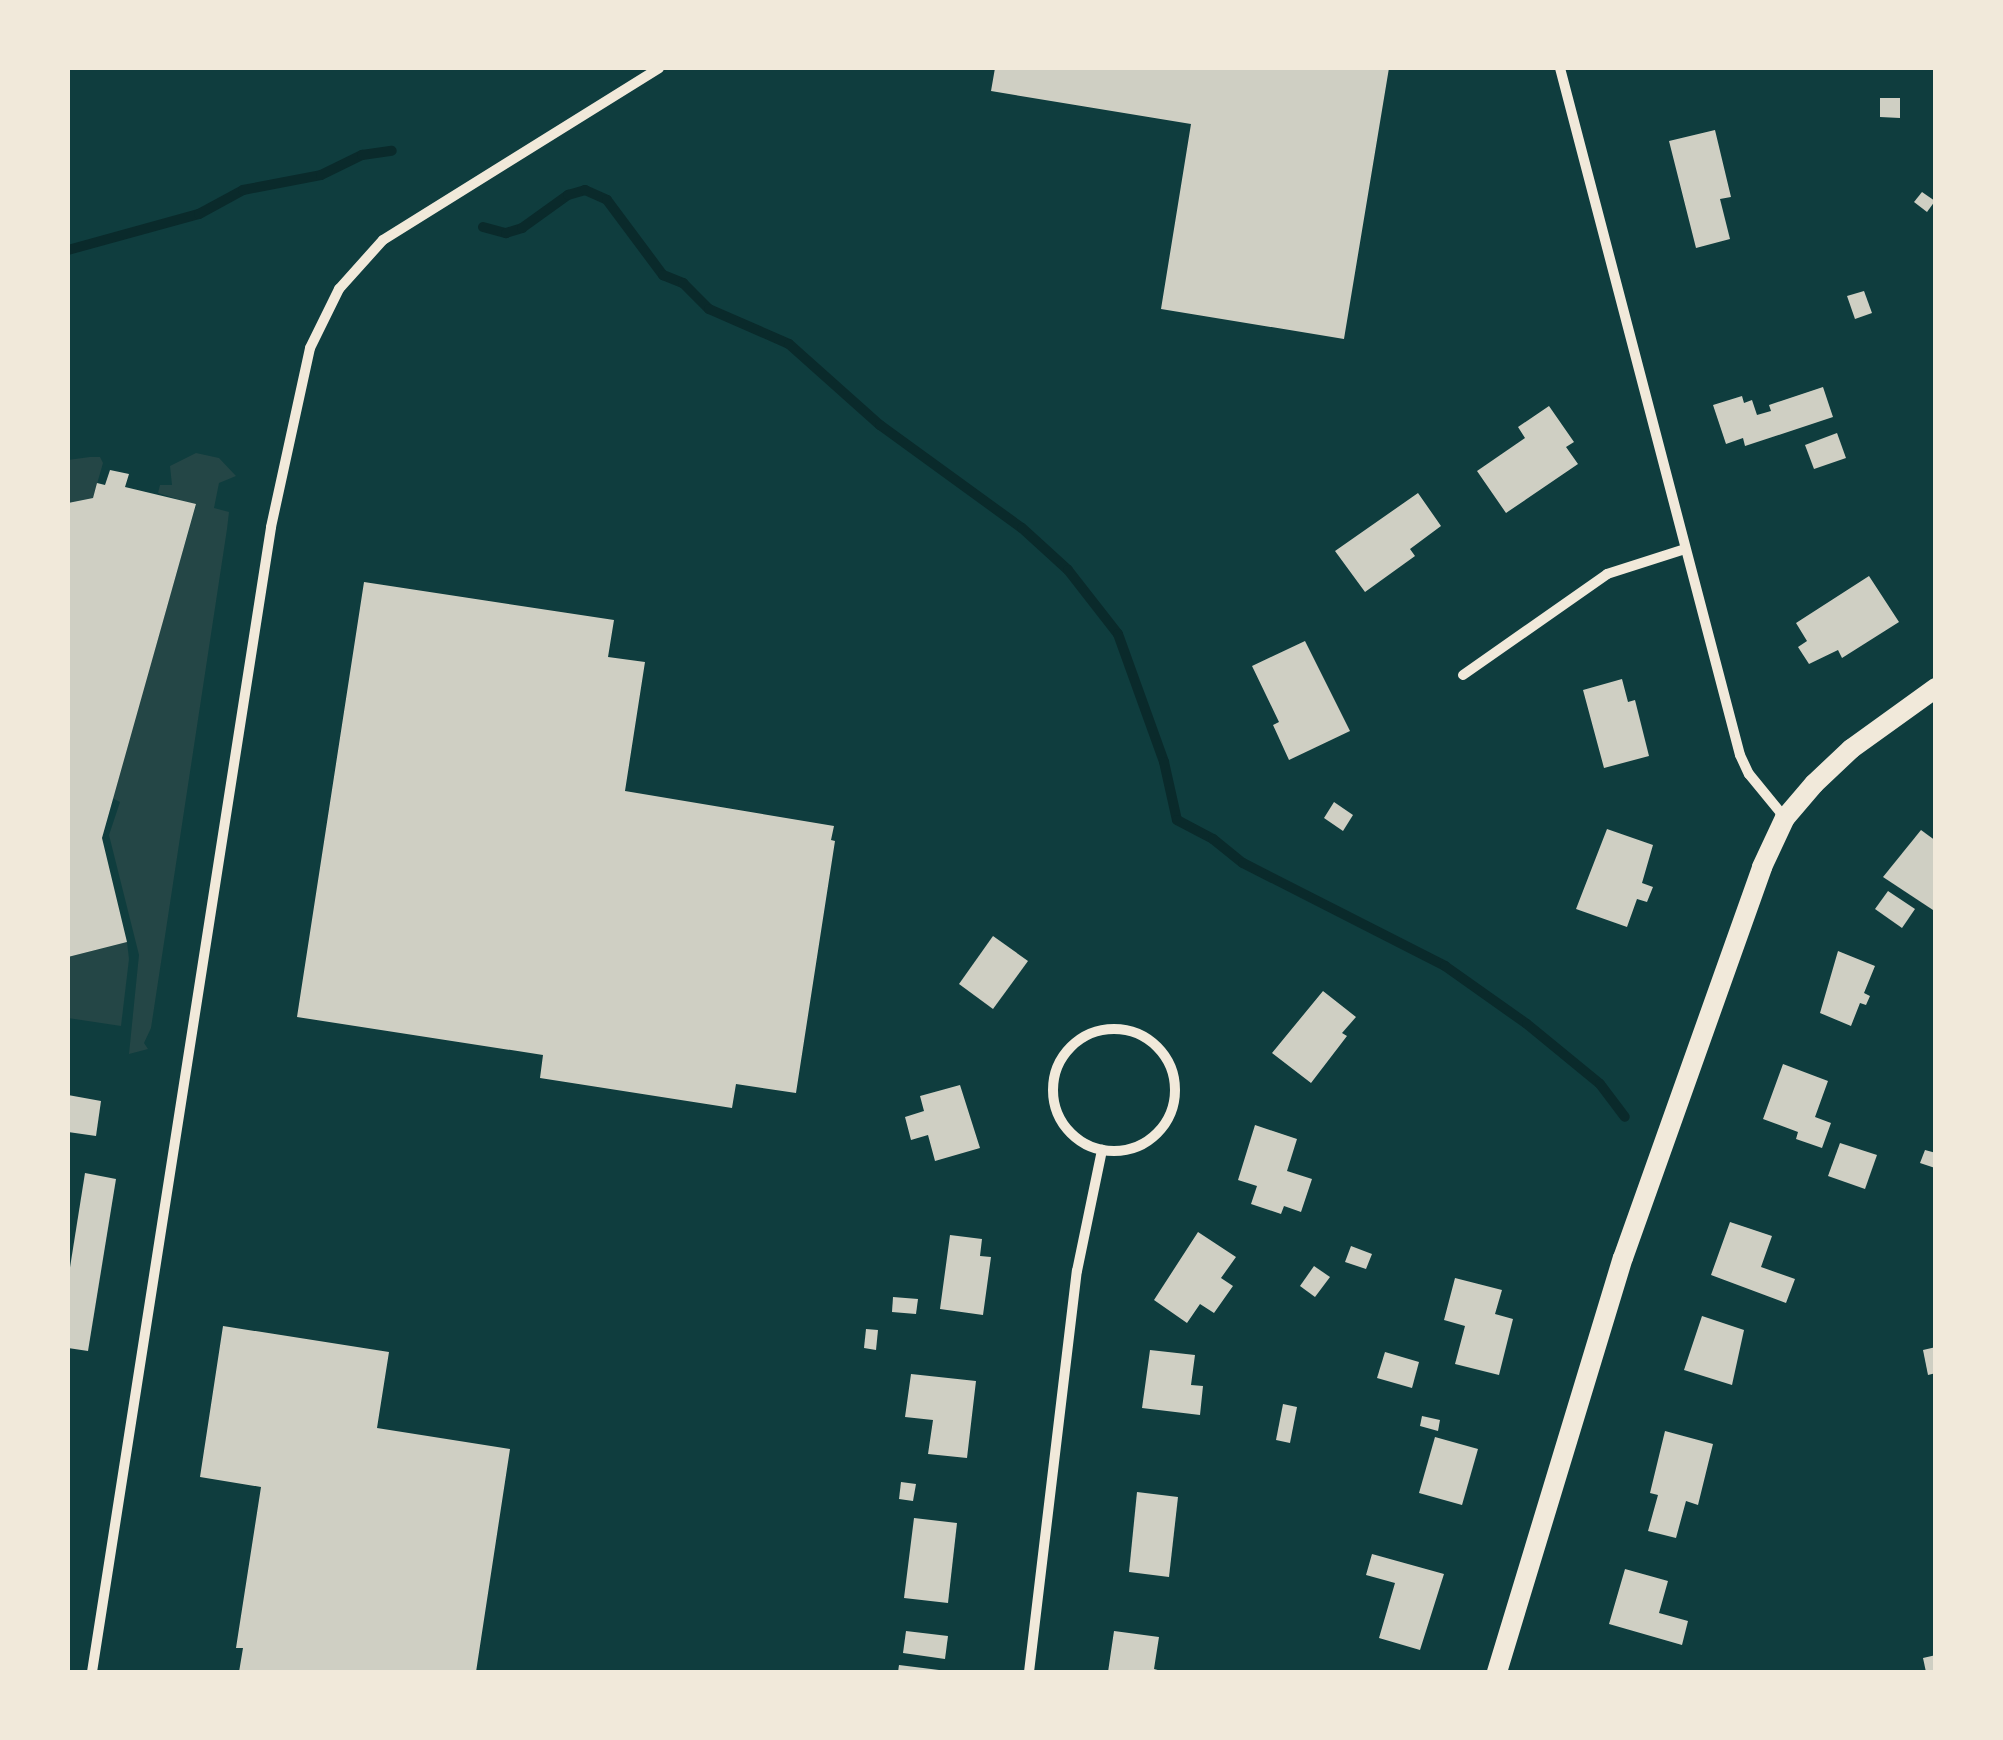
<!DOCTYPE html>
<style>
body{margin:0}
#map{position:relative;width:2003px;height:1740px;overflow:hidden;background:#0f3d3e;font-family:Jost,sans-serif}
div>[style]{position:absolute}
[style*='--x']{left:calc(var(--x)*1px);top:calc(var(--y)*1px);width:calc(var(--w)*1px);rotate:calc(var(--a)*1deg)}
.green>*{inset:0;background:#244646}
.stream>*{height:10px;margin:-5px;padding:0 5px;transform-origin:5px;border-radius:5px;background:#0a2a2b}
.building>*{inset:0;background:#cfcfc3}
.minor>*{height:10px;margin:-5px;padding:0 5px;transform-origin:5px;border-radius:5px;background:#f1e9da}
.minor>.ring{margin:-5px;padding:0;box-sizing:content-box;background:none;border:10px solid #f1e9da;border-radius:50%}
.secondary>*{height:20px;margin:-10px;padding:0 10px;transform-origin:10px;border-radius:10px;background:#f1e9da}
span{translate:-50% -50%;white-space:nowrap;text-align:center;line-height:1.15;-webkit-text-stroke:8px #f1e9da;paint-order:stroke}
.frame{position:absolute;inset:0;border:70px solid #f1e9da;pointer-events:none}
</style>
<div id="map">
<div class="green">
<div style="clip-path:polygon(196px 453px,219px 458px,236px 476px,219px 483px,214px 508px,229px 512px,227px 529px,151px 1028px,144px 1043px,148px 1049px,129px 1054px,139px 955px,109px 835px,120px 802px,112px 798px,196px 505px,158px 493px,160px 485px,172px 485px,170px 466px)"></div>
<div style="clip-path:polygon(90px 457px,100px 457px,103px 463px,93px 498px,68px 503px,68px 460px)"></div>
<div style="clip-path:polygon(127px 942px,129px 959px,121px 1026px,68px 1018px,68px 957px)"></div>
</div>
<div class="stream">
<div style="--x:483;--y:227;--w:24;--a:15"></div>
<div style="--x:506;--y:233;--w:17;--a:-17"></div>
<div style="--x:522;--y:228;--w:57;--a:-35.7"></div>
<div style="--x:568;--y:195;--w:18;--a:-16"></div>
<div style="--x:585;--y:190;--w:24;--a:24"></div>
<div style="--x:607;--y:200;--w:94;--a:53.3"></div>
<div style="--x:663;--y:275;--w:22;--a:22"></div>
<div style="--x:683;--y:283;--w:37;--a:45"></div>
<div style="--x:709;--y:309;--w:87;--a:23.6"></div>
<div style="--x:789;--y:344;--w:122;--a:41.7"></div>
<div style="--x:880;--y:425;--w:175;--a:36"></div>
<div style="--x:1022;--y:528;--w:62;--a:42.4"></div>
<div style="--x:1068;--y:570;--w:81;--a:52"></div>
<div style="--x:1118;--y:634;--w:136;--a:70.2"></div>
<div style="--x:1164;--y:762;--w:59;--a:77.4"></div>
<div style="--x:1177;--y:820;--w:41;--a:27.8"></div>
<div style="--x:1213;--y:839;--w:38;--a:39"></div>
<div style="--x:1243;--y:863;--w:227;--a:27"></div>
<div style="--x:1445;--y:966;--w:100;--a:35.3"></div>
<div style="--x:1527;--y:1024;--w:94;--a:39.4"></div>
<div style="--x:1600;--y:1084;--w:41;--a:52.9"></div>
<div style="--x:68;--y:250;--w:136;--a:-15.4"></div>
<div style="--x:199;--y:214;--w:50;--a:-28.6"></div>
<div style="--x:243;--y:190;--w:79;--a:-10.9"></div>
<div style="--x:321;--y:175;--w:46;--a:-26"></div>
<div style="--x:362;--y:155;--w:30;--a:-8"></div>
</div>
<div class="building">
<div style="clip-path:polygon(995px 68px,1389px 68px,1344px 339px,1161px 309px,1191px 124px,991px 91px)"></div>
<div style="clip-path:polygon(1880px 98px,1900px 98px,1900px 118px,1880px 117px)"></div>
<div style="clip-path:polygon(1715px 130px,1731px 197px,1720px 199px,1730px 239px,1696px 248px,1669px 141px)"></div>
<div style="clip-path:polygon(1922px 192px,1935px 201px,1927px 212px,1914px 202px)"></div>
<div style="clip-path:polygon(1864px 291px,1872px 313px,1855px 319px,1847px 296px)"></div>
<div style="clip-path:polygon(1823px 387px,1833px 417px,1745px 446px,1743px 438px,1726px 444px,1713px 405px,1742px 396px,1744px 403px,1752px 400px,1757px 415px,1771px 411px,1769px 405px)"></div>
<div style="clip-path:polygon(1549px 406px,1574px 442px,1566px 447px,1578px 464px,1506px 513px,1477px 471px,1525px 438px,1518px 427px)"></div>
<div style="clip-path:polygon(1837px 433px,1846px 458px,1814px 469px,1805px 445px)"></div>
<div style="clip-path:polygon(110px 470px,129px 474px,125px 487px,196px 504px,102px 838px,127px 942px,68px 957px,68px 503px,93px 498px,97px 483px,105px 485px)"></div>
<div style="clip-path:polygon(1418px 493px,1441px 526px,1410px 549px,1415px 556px,1365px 592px,1335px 551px)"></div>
<div style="clip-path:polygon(1869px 576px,1899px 622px,1842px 658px,1838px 650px,1809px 664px,1798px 647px,1807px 641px,1796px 623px)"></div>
<div style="clip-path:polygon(364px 582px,614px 620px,608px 657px,645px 662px,625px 791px,834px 826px,831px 840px,835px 841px,796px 1093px,736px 1084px,732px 1108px,540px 1078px,543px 1055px,297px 1017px)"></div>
<div style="clip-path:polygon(1305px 641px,1350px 731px,1289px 760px,1273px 725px,1279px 722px,1252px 666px)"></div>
<div style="clip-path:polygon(1622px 679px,1628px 702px,1635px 700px,1649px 756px,1604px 768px,1583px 690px)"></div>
<div style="clip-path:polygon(1334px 802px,1353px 815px,1343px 831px,1324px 818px)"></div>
<div style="clip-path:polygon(1607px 829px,1653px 845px,1642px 883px,1653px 887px,1647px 902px,1637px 899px,1627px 927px,1576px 909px)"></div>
<div style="clip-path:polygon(1921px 830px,1936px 841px,1933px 910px,1883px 877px)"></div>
<div style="clip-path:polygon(1888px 891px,1915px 909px,1902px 928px,1875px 909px)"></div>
<div style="clip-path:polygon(993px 936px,1028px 961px,993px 1009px,959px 984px)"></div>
<div style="clip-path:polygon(1838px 951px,1875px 966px,1864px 993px,1870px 996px,1866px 1005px,1860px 1003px,1851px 1026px,1820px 1013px)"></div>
<div style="clip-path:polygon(1323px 991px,1356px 1017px,1342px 1033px,1347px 1036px,1311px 1083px,1272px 1053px)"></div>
<div style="clip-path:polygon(1783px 1064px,1828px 1081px,1815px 1117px,1831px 1123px,1822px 1148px,1796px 1139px,1798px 1132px,1763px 1119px)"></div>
<div style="clip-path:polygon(960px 1085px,980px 1148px,935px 1161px,928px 1135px,911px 1140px,905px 1117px,924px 1111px,920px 1096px)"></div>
<div style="clip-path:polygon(68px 1095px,101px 1101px,96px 1136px,68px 1132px)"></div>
<div style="clip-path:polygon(1255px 1125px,1297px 1139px,1287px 1171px,1312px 1179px,1301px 1212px,1284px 1206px,1281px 1214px,1251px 1204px,1257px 1186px,1238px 1180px)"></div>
<div style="clip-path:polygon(1840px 1143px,1877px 1155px,1865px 1189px,1828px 1176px)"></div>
<div style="clip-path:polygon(1925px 1150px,1936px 1153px,1935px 1168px,1920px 1163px)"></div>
<div style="clip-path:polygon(85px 1173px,116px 1179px,88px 1351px,68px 1348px,68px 1280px)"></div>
<div style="clip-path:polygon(1730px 1222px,1772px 1236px,1761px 1267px,1795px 1279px,1786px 1303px,1711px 1275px)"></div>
<div style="clip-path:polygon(1198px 1232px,1236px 1257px,1221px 1278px,1233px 1286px,1214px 1313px,1200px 1304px,1187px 1323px,1154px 1300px)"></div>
<div style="clip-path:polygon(950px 1235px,982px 1239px,980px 1256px,991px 1257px,983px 1315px,940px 1309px)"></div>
<div style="clip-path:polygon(1351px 1246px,1372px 1254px,1366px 1269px,1345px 1262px)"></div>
<div style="clip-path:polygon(1314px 1266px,1330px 1277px,1315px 1297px,1300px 1286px)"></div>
<div style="clip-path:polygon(1455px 1278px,1502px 1290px,1495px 1314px,1513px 1319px,1499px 1375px,1455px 1364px,1465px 1326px,1444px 1320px)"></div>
<div style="clip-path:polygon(893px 1297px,918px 1299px,916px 1314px,892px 1312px)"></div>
<div style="clip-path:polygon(1702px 1316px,1744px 1330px,1732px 1385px,1684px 1370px)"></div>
<div style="clip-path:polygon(223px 1326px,389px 1352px,377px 1428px,510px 1449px,476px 1672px,239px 1672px,243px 1648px,236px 1648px,261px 1487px,200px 1477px)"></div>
<div style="clip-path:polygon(866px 1329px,878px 1330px,876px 1350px,864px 1348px)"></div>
<div style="clip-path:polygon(1936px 1347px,1936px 1373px,1928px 1375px,1923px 1350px)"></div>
<div style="clip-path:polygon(1150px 1350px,1195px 1355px,1191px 1385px,1203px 1386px,1200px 1415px,1142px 1408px)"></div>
<div style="clip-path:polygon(1385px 1352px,1419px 1362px,1412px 1388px,1377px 1378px)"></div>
<div style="clip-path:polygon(911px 1374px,976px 1381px,967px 1458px,928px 1454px,933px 1420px,905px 1417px)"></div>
<div style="clip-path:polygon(1283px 1404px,1297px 1407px,1290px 1443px,1276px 1440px)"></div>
<div style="clip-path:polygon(1422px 1416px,1440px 1420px,1438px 1431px,1420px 1426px)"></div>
<div style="clip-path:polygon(1665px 1431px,1713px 1444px,1698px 1505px,1686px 1501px,1676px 1538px,1648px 1531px,1658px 1495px,1650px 1493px)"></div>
<div style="clip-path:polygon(1435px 1437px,1478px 1449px,1462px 1505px,1419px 1493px)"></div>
<div style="clip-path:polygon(901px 1482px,916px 1484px,913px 1501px,899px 1499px)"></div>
<div style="clip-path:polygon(1137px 1492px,1178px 1497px,1169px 1577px,1129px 1572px)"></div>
<div style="clip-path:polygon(914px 1518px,957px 1523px,948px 1603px,904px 1598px)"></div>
<div style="clip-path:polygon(1372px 1554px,1444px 1574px,1420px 1650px,1379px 1638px,1395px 1583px,1366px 1575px)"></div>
<div style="clip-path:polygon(1625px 1569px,1668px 1581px,1659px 1613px,1688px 1621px,1682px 1645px,1609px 1624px)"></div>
<div style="clip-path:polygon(906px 1631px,948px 1636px,945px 1659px,903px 1653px)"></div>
<div style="clip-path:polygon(1114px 1631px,1159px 1637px,1154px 1669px,1165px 1672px,1108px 1672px)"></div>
<div style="clip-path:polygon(1936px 1655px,1936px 1672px,1926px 1672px,1923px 1658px)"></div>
<div style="clip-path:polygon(899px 1665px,939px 1670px,939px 1672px,898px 1672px)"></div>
</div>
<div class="minor">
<div style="--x:1560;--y:68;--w:710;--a:75.32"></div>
<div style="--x:1740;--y:755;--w:21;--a:65"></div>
<div style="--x:1749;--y:774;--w:57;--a:50.7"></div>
<div style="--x:1463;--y:675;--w:176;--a:-35"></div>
<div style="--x:1607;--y:574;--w:82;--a:-17.8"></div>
<div class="ring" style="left:1053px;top:1029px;width:112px;height:112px"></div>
<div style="--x:92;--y:1672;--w:1159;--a:-81.11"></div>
<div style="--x:271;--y:527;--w:183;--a:-77.7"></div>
<div style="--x:310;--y:348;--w:66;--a:-63.8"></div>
<div style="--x:339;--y:289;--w:66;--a:-48.1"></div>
<div style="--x:383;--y:240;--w:325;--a:-31.9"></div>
<div style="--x:1029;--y:1672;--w:404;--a:-83.2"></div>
<div style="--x:1077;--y:1271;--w:124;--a:-78.3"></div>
</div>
<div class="secondary">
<div style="--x:1497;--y:1672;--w:433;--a:-73.1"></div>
<div style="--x:1623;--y:1258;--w:415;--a:-70.4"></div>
<div style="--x:1762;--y:867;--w:54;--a:-64.9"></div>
<div style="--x:1785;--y:818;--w:45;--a:-49.5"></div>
<div style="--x:1814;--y:784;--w:51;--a:-43.4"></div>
<div style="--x:1851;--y:749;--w:105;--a:-35.7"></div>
</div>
<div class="frame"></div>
</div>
